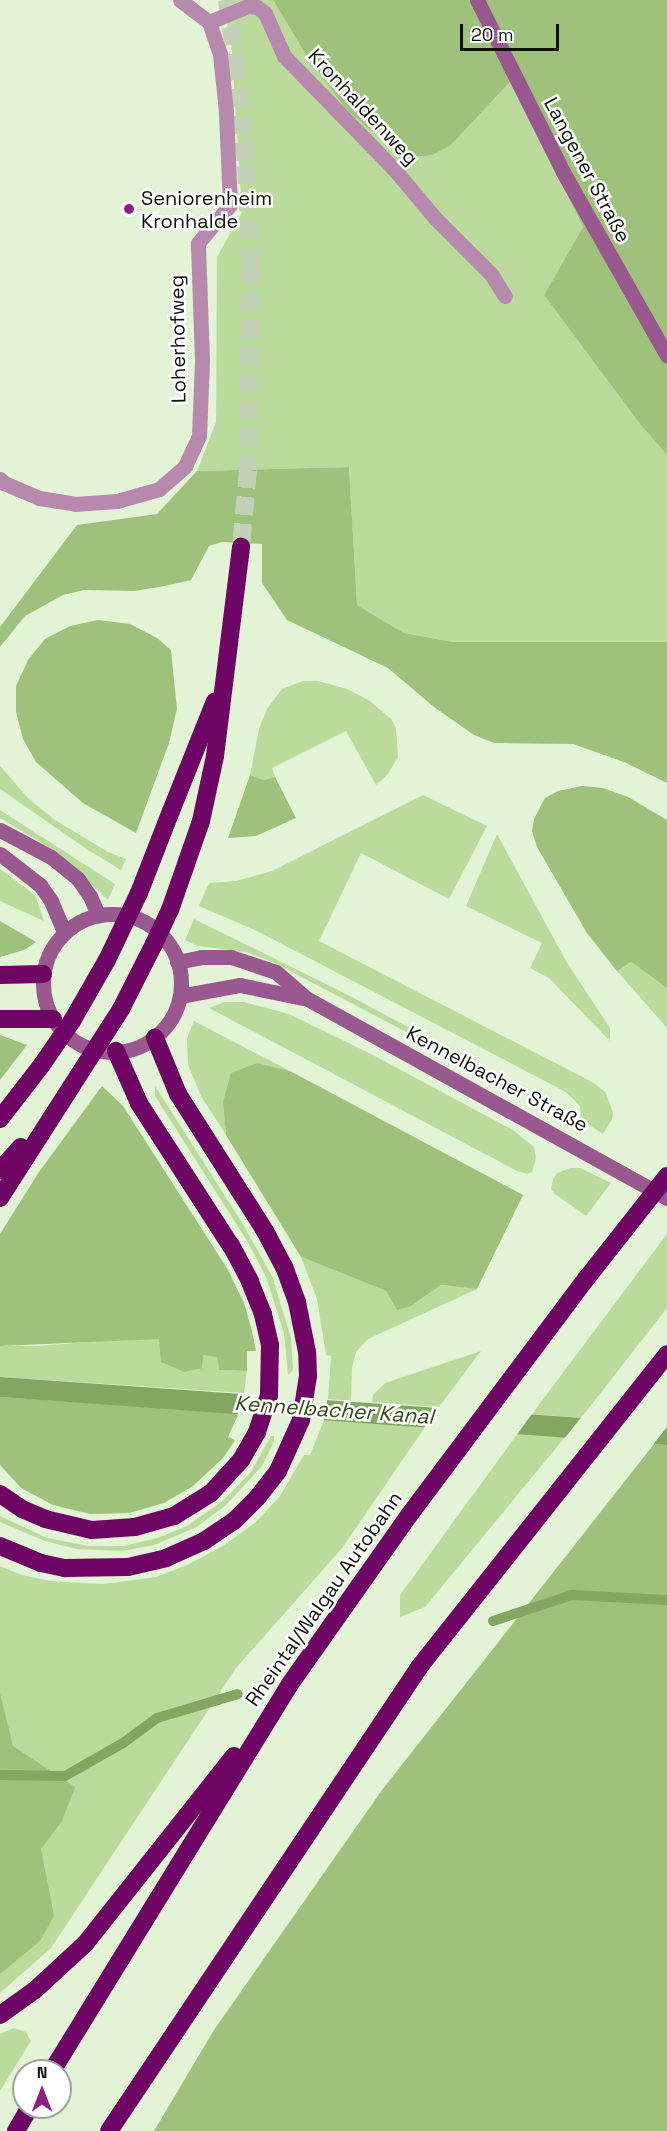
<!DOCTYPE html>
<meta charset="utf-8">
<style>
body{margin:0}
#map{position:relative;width:667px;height:2131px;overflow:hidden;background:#e3f3d6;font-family:"Space Grotesk",sans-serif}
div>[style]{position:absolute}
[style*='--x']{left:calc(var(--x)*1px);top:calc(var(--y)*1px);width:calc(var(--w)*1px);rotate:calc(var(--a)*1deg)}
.green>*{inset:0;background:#bbdb9d}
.forest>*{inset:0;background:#9ec27c}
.water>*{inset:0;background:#83a661}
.pier>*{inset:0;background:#e3f3d6}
.stream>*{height:10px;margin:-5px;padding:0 5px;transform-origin:5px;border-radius:5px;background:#83a661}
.motorway-tunnel>*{height:18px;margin-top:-9px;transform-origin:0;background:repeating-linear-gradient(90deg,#c3d1b7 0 18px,transparent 0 27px)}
.minor>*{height:15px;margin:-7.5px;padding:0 7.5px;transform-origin:7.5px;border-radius:7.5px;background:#b78aad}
.secondary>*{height:15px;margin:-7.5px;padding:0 7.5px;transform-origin:7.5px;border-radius:7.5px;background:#99598e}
.secondary>.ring{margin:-7.5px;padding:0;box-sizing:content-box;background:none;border:15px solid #99598e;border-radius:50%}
.motorway>*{height:18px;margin:-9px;padding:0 9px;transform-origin:9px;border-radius:9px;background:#6e0463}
.motorway-bridge>*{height:18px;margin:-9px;padding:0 9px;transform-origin:9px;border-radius:9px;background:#6e0463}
.dots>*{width:16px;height:16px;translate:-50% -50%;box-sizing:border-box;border:3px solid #fff;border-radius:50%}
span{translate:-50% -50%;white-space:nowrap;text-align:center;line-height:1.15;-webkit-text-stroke:5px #fff;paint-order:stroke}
.street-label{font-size:20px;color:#0d1309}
.poi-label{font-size:20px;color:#0d1309}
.left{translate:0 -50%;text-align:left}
.water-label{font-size:21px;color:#314917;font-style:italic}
.north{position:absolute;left:12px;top:2059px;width:60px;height:60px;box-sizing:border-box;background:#fff;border:2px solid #9ea19d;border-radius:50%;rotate:0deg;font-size:16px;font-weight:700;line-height:24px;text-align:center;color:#0d1309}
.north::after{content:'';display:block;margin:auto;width:21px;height:27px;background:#8e1f81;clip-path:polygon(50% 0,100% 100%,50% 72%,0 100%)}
.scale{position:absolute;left:460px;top:24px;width:99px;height:27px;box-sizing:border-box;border:3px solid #0d1309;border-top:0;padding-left:8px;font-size:18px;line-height:21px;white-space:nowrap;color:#0d1309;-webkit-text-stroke:4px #fff;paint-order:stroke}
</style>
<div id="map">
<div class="green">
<div style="clip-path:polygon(221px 0,273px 0,306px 55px,345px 108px,450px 146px,511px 81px,583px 227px,544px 295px,640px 424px,667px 455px,667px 642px,453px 642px,404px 633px,357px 605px,349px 467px,197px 471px,216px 422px,217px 257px,242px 212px,231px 38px)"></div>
<div style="clip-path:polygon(303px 681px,318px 681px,347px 689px,370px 701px,392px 720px,396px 728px,398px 757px,388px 774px,376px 785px,346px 731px,272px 768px,275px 777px,264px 780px,250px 775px,259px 729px,267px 709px,282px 689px)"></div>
<div style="clip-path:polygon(0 766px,29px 799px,55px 820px,108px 852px,126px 859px,121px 870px,85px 848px,0 789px)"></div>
<div style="clip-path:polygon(423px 795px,487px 826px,449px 899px,361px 853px,319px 941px,594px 1083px,606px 1093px,613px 1113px,612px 1119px,603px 1134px,581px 1120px,580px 1106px,566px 1092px,257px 931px,199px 906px,209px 883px,236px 881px,272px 871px)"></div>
<div style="clip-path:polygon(0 810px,115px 884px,108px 900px,57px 852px,0 818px)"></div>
<div style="clip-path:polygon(497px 834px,566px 961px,610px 1028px,610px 1041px,549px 978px,530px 968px,542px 943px,466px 906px)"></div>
<div style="clip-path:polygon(0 869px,35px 895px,44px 921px,0 901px)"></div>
<div style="clip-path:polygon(194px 919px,350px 996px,525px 1089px,528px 1096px,273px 962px,246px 952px,198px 946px,185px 940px)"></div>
<div style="clip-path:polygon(631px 962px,667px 988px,667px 1028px,617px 971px)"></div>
<div style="clip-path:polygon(225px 1002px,244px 1002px,289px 1014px,371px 1054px,513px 1130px,534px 1147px,536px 1158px,532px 1172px,528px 1174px,517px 1171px,209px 1008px)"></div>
<div style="clip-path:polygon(194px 1021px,290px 1071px,257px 1063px,223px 1102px,226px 1135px,201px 1096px,188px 1065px,187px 1038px)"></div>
<div style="clip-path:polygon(155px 1086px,241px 1221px,272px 1276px,291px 1338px,293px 1370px,288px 1375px,284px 1333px,266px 1277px,249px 1244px,155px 1096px)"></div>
<div style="clip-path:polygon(570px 1168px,580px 1168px,611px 1183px,586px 1216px,555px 1194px,551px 1189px,553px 1179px,557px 1173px)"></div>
<div style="clip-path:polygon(667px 1234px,667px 1308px,581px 1418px,532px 1414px)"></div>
<div style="clip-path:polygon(301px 1257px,386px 1291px,411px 1306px,441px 1285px,477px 1289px,368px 1339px,356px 1352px,352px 1368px,351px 1401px,328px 1399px,331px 1356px,326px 1355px,317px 1299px)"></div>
<div style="clip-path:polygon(124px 1339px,160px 1339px,202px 1355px,217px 1356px,219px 1370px,247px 1371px,244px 1393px,0 1377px,0 1346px,38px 1346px)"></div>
<div style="clip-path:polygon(481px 1351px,439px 1407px,372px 1402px,373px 1395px,385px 1383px)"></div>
<div style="clip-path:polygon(324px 1420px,425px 1427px,343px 1547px,236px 1668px,51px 1948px,0 1993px,0 1566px,22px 1575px,50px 1581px,103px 1584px,156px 1577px,187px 1565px,223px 1546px,256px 1522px,280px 1496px,304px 1455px,310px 1455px)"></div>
<div style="clip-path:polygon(518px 1433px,566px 1436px,425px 1607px,400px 1617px,400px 1595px)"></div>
<div style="clip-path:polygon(271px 1436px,274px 1436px,274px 1442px,262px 1466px,226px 1505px,197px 1527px,154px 1545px,122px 1551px,76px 1549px,45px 1541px,0 1522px,0 1516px,47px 1538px,89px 1546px,123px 1546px,157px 1538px,187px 1526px,224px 1500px,251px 1472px)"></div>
<div style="clip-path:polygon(14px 2028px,26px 2032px,31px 2041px,0 2091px,0 2034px)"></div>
</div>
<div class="forest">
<div style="clip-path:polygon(273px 0,667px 0,667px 455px,640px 424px,544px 295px,583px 227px,511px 81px,450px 146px,432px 155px,403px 158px,345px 108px,306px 55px)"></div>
<div style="clip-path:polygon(349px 467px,357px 605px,404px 633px,453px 642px,667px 642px,667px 783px,624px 762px,573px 744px,494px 743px,474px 735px,434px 707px,388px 668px,287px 620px,262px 583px,262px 544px,222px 542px,209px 546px,191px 580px,165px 586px,134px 591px,84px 590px,63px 595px,25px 616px,0 647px,0 627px,77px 525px,157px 514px,197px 471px)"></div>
<div style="clip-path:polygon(98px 620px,130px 624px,157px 638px,171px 650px,177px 709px,169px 743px,136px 833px,83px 803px,36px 762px,23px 739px,16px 712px,16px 686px,28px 660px,45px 639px,70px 626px)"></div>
<div style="clip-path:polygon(250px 775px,264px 780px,275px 777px,296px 818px,256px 836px,228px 838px)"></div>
<div style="clip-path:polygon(582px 786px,603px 788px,628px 797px,667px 820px,667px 988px,631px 962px,617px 971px,587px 933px,537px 847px,532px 831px,534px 819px,545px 798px,558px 791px)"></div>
<div style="clip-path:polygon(0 921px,36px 942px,24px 950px,0 957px)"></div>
<div style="clip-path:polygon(0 1035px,27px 1045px,0 1080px)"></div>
<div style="clip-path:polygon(257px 1063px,290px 1071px,523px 1195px,477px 1289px,441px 1285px,411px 1306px,397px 1310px,386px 1291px,301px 1257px,226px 1135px,223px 1102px,231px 1073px)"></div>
<div style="clip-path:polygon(102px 1086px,123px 1106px,228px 1270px,244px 1303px,252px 1331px,256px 1351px,247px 1351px,247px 1371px,219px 1370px,217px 1357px,203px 1355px,202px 1368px,184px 1372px,161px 1362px,159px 1339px,0 1346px,0 1234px,39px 1172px)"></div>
<div style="clip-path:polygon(0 1397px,239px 1413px,228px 1437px,235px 1440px,223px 1458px,193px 1486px,164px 1503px,129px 1513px,90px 1514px,53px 1505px,21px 1488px,0 1465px)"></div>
<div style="clip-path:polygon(654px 1444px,667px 1445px,667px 2131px,154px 2131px,214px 2030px,382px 1790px)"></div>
<div style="clip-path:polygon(0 1693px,13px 1746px,75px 1787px,62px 1821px,41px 1849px,54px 1916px,40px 1941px,0 1974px)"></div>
</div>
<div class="water">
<div style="clip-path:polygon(0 1377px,667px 1424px,667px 1445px,0 1397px)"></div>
</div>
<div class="pier">
<div style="clip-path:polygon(245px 1390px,328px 1396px,323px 1423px,237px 1416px)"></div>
<div style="clip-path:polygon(441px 1404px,534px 1411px,516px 1436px,423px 1429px)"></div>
<div style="clip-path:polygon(583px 1415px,667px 1421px,667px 1427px,652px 1446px,564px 1439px)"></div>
</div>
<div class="stream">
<div style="--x:493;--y:1621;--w:83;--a:-18.2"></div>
<div style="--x:572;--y:1595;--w:95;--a:3"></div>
<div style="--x:0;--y:1775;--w:65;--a:0.9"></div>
<div style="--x:65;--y:1776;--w:67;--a:-29.6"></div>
<div style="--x:123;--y:1743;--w:42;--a:-36.3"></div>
<div style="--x:157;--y:1718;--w:84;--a:-16.5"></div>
</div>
<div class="motorway-tunnel">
<div style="--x:227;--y:0;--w:63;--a:81.7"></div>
<div style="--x:236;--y:62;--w:104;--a:84.5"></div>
<div style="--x:246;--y:166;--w:100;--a:87.1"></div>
<div style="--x:251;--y:266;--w:204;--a:90.8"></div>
<div style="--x:248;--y:470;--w:77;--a:95.2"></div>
</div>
<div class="minor">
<div style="--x:209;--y:22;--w:42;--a:-22.3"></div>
<div style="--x:248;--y:6;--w:9;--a:6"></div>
<div style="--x:257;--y:7;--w:10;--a:37"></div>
<div style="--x:265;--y:13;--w:47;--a:66.2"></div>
<div style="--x:284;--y:56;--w:158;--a:45.8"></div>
<div style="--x:394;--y:169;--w:64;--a:50.1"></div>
<div style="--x:435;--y:218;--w:79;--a:45"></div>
<div style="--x:491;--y:274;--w:26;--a:58"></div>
<div style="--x:0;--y:479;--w:6;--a:45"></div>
<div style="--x:4;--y:483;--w:38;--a:23"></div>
<div style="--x:39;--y:498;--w:36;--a:9"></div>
<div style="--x:75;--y:504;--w:42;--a:-4.1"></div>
<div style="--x:117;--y:501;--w:44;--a:-15.9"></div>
<div style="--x:159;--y:489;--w:35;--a:-41"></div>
<div style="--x:185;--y:466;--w:33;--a:-65"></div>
<div style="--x:199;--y:436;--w:76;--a:-87.7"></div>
<div style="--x:202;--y:360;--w:117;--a:-92"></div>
<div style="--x:198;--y:243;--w:50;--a:-49.9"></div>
<div style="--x:230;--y:205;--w:93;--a:-92.5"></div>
<div style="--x:226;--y:112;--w:58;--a:-95.9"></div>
<div style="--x:220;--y:54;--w:34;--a:-109"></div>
<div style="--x:209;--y:22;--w:36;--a:-143"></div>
</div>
<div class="secondary">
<div style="--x:477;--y:0;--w:192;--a:63.4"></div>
<div style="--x:563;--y:172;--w:211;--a:60.5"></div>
<div style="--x:0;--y:830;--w:58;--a:27.9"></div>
<div style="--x:51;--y:857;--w:35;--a:39"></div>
<div style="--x:78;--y:879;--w:21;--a:55"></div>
<div style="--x:90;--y:896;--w:21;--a:67"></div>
<div style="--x:0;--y:854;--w:51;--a:37.8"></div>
<div style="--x:40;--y:885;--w:19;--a:55"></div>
<div style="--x:51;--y:901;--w:34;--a:67"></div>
<div class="ring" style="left:43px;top:914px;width:123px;height:123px"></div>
<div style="--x:177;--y:962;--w:25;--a:-11"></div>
<div style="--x:202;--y:957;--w:29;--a:0"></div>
<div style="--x:231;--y:957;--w:47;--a:18.4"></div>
<div style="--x:276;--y:972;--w:40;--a:41"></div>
<div style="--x:306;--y:998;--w:413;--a:29"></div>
<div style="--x:180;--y:996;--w:61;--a:-10.4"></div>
<div style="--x:240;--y:985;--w:64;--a:11.7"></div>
</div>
<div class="motorway">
<div style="--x:171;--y:811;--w:118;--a:-68.2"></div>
<div style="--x:201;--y:821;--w:66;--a:-77.8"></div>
<div style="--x:215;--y:756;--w:211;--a:-82.9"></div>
<div style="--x:0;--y:975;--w:43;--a:-1.3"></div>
<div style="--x:0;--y:1019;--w:53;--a:0"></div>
<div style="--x:0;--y:1119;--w:67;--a:-52.3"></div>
<div style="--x:0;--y:1170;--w:31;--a:-48"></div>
<div style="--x:0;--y:1198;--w:132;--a:-57.4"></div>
<div style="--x:0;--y:1494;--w:27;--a:34"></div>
<div style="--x:22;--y:1509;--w:25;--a:23"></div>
<div style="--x:45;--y:1519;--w:48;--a:13.2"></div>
<div style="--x:92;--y:1530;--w:43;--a:-4"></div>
<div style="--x:135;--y:1527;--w:41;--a:-15.8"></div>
<div style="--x:174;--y:1516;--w:44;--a:-31.9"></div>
<div style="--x:211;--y:1493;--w:45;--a:-47.7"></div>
<div style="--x:241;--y:1460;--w:32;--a:-60"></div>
<div style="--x:257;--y:1432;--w:39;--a:-72"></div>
<div style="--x:269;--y:1395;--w:50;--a:-88.9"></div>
<div style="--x:270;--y:1345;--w:32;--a:-103"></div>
<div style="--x:263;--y:1314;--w:35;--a:-112"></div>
<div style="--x:250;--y:1281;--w:40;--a:-118"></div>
<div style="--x:231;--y:1246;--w:170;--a:-122.8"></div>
<div style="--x:139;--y:1103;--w:57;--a:-113.9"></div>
<div style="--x:0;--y:1546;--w:44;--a:22.5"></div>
<div style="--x:41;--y:1563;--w:25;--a:12"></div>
<div style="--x:65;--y:1568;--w:63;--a:-0.9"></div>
<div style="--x:128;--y:1567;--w:39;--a:-13"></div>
<div style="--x:166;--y:1558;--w:42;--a:-24.1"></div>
<div style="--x:204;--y:1541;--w:36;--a:-34"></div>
<div style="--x:234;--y:1521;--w:33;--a:-45"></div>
<div style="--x:257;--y:1498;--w:34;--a:-52"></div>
<div style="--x:278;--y:1471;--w:56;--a:-65.7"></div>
<div style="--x:301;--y:1420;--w:45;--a:-81"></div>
<div style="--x:308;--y:1376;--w:24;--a:-92"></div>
<div style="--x:307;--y:1352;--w:51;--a:-101.3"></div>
<div style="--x:297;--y:1302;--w:37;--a:-110"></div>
<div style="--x:284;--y:1267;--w:41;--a:-117.8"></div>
<div style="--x:265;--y:1231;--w:162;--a:-122.4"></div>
<div style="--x:178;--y:1094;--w:61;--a:-112.3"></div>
<div style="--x:0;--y:2015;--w:43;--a:-35.5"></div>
<div style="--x:35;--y:1990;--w:68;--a:-42.6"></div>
<div style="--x:85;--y:1944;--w:240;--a:-51.6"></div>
<div style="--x:52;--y:2071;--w:454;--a:-58.4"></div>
<div style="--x:290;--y:1684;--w:208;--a:-54.8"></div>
<div style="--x:410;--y:1514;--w:294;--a:-53.2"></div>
<div style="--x:16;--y:2131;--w:28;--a:-60"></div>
<div style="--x:109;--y:2131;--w:559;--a:-56.22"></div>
<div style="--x:420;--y:1666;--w:398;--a:-51.6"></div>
</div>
<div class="motorway-bridge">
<div style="--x:41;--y:1066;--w:55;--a:-55.4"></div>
<div style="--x:72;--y:1021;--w:70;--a:-60.2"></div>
<div style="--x:107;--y:960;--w:74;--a:-64.5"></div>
<div style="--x:139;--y:893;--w:88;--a:-68.7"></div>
<div style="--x:71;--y:1087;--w:93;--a:-57.3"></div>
<div style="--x:121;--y:1009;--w:73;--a:-63.1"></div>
<div style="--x:154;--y:944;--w:38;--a:-65"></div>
<div style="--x:170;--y:910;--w:94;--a:-70.8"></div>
<div style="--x:586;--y:1279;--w:131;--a:-51.8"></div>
</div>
<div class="dots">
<div style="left:129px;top:209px;background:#8e1f81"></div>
</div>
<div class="street-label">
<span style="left:363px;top:107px;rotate:47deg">Kronhaldenweg</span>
<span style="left:587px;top:170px;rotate:62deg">Langener Straße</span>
<span style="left:178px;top:339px;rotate:-91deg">Loherhofweg</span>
<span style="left:497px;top:1079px;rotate:28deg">Kennelbacher Straße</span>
<span style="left:324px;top:1599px;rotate:-55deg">Rheintal/Walgau Autobahn</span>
</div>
<div class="poi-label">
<span class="left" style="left:141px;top:210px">Seniorenheim<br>Kronhalde</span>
</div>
<div class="water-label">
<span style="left:334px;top:1410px;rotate:4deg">Kennelbacher Kanal</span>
</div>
<div class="north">N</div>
<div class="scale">20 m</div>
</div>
